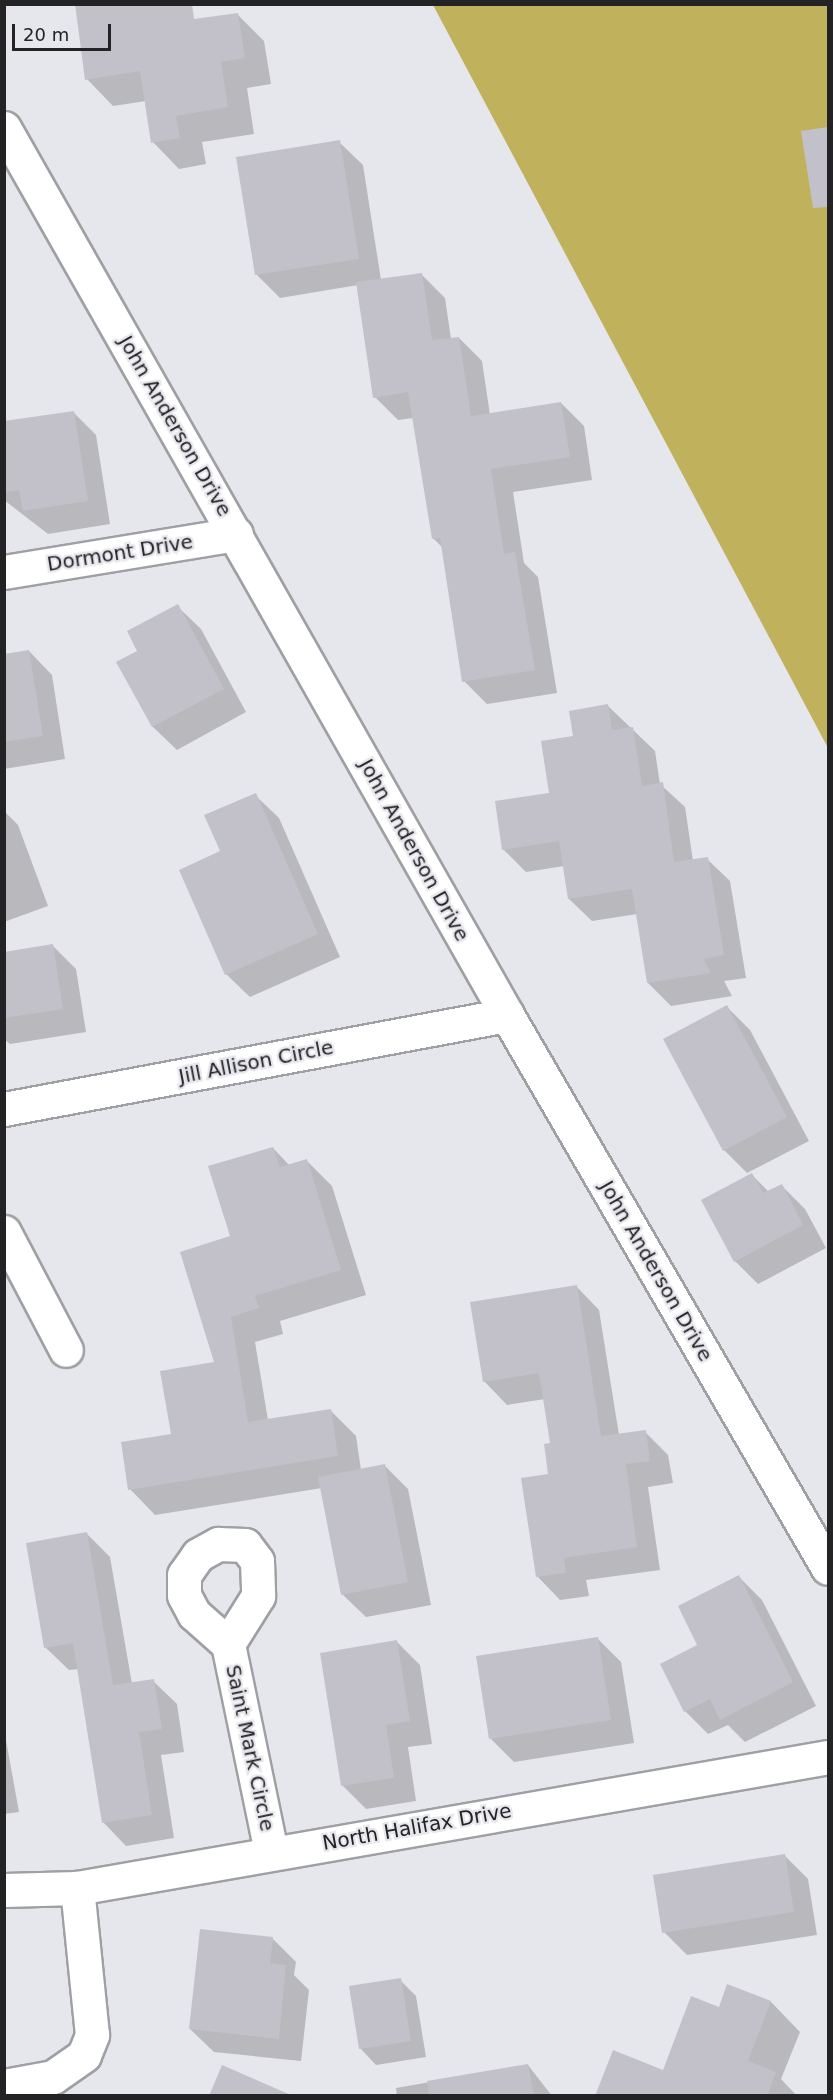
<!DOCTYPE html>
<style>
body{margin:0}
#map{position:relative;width:833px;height:2100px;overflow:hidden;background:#e6e6ed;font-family:"DejaVu Sans",sans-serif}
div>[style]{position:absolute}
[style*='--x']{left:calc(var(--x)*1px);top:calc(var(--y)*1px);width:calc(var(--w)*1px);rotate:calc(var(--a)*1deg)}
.water>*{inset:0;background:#c0b15c}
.shadow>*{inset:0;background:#0003}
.building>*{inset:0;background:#c2c1c9}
.roads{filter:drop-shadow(2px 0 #9f9fa6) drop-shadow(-2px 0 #9f9fa6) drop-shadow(0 2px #9f9fa6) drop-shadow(0 -2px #9f9fa6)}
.minor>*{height:33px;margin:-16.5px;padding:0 16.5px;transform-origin:16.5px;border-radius:16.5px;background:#fff}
span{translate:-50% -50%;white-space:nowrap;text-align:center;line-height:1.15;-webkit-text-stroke:4.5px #e6e6ed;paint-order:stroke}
.street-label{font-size:20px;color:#232325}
.frame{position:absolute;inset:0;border:6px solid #232325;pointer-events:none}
.scale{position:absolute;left:12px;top:24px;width:99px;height:27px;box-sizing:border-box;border:3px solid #232325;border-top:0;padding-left:8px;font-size:18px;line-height:21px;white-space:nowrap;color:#232325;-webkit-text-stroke:4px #e6e6ed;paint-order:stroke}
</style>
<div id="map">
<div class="water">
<div style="clip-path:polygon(433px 5px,828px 5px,828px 748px)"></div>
</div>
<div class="shadow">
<div style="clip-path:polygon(237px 14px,264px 41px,271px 84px,247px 88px,254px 134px,202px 142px,206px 164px,179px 169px,153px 142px,146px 101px,113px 106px,87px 79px,180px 23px)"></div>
<div style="clip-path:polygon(828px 129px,828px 191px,826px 192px,803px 133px)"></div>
<div style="clip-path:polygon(339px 142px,363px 165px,381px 280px,422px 275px,445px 298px,451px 339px,459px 338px,482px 361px,490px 415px,561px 403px,584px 426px,592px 480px,513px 492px,524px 563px,538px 577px,557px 693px,487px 704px,464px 681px,443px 548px,433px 538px,413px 418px,398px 420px,375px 397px,358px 285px,280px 298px,256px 274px)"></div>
<div style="clip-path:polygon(73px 412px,96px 435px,110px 524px,48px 534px,4px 500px,4px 423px)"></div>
<div style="clip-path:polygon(177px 606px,201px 629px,246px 712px,177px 750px,153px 727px,118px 663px,139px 652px)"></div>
<div style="clip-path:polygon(29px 651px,52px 675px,65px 759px,4px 769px,4px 655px)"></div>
<div style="clip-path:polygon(608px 706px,655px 751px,660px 784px,685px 807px,693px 861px,707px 859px,730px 881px,746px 978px,724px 981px,732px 996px,671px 1006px,648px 983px,637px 914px,592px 921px,569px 899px,564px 866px,526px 872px,503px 849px,551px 794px,575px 738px)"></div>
<div style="clip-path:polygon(255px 795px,279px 818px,340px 957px,250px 997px,226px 974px,222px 852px)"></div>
<div style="clip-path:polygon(4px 811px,18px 825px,48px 906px,4px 922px)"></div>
<div style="clip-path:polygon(53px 946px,76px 969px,86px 1032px,10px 1044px,4px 1039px,4px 953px)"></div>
<div style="clip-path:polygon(727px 1007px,750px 1030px,809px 1141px,747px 1173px,724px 1150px)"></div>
<div style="clip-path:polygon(273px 1148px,290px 1166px,306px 1160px,332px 1186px,366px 1295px,280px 1321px,283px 1334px,255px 1342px,268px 1420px,330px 1410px,356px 1436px,361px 1470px,385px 1466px,408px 1489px,431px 1605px,366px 1617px,342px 1594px,322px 1488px,155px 1515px,130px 1489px,173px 1435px,216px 1363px,232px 1237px)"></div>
<div style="clip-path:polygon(752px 1175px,769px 1192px,781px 1185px,805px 1209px,826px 1248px,758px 1284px,735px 1261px)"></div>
<div style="clip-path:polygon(576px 1286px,599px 1310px,619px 1435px,645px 1432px,668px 1455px,673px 1483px,648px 1487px,660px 1570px,586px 1580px,589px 1596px,560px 1600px,537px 1576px,552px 1445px,545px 1399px,507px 1405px,484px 1381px)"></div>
<div style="clip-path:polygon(87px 1534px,110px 1557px,132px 1684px,153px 1681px,177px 1704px,184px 1752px,161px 1755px,174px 1838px,126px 1846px,103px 1822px,79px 1669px,69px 1670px,45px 1647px)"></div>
<div style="clip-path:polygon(739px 1577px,762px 1600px,816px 1706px,745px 1742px,728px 1725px,708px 1734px,685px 1711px,699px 1646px)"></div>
<div style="clip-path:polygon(598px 1639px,621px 1662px,634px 1743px,514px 1762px,491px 1739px)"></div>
<div style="clip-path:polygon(397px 1642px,420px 1665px,432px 1744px,408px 1747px,416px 1801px,366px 1809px,343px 1786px)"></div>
<div style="clip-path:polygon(4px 1729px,19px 1812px,4px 1814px)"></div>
<div style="clip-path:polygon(784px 1855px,808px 1879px,817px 1935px,687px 1955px,664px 1932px)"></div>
<div style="clip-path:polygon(273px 1939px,296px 1962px,294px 1975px,309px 1990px,301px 2061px,214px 2052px,190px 2029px)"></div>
<div style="clip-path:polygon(400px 1980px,416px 1996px,426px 2057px,376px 2065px,360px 2048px)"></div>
<div style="clip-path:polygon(728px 1986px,771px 2002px,800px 2032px,781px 2079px,797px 2096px,598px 2096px,664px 2072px,719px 2009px)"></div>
<div style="clip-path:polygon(528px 2065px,552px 2096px,397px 2096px,396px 2088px)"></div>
</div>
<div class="building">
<div style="clip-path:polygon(75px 4px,192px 4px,194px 19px,238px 13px,245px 58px,221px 62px,228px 107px,176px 116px,180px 138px,151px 143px,140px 71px,85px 80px)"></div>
<div style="clip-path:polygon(828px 127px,828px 207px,813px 208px,801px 131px)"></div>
<div style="clip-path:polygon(340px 140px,359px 259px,255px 275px,236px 157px)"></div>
<div style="clip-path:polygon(422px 273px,432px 340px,459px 337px,471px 416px,561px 402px,570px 457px,491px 469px,504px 554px,515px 552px,535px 670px,462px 682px,440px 538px,432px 539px,408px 392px,373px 398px,356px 282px)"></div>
<div style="clip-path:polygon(74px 411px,88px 501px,23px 511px,19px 490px,4px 492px,4px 421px)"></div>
<div style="clip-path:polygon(178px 604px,224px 689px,152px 727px,116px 662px,137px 651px,127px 631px)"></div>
<div style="clip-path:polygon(29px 650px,43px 736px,4px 742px,4px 654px)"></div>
<div style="clip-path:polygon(608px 704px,612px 730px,633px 727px,642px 786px,663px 782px,674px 862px,708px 857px,724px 955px,703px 959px,711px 973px,647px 983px,632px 889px,568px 899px,559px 841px,502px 850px,495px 801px,549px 793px,541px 741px,573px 736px,569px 711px)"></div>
<div style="clip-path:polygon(256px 793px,318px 934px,225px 975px,179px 870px,220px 851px,204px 815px)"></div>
<div style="clip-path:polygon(53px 944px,63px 1009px,4px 1018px,4px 952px)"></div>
<div style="clip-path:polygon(727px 1005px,787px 1117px,723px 1151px,663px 1039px)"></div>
<div style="clip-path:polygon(273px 1147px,280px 1167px,307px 1159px,341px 1270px,255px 1296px,259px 1308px,231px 1317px,248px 1422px,331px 1409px,338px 1456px,128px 1490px,121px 1442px,171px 1434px,160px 1371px,214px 1362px,180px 1252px,230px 1236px,208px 1166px)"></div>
<div style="clip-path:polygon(752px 1173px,763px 1193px,782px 1184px,803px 1225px,734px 1262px,701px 1200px)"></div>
<div style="clip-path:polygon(577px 1285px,601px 1436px,646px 1430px,650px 1461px,626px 1464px,637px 1547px,564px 1558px,566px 1573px,536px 1577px,521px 1478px,548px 1474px,544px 1444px,550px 1443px,539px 1373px,483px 1382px,470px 1302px)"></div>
<div style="clip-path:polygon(385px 1464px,408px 1582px,341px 1595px,318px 1477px)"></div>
<div style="clip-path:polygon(87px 1532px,113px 1685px,154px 1679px,162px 1729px,139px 1732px,152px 1815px,102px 1823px,73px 1643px,44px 1648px,26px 1543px)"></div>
<div style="clip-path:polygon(739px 1575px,793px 1682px,720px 1720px,710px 1699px,684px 1712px,660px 1664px,697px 1645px,678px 1606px)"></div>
<div style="clip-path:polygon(598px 1637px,611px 1720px,489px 1739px,476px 1656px)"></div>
<div style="clip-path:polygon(397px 1640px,410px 1721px,386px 1725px,394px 1778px,341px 1786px,320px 1653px)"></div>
<div style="clip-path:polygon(785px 1854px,794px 1912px,662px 1933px,653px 1875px)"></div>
<div style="clip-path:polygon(200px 1929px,273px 1937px,270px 1963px,286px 1965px,279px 2039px,189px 2029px)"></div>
<div style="clip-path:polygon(401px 1978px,411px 2041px,359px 2049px,349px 1986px)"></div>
<div style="clip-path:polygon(727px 1984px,771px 2001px,748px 2061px,776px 2072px,767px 2096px,595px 2096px,613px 2050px,663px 2070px,691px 1996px,719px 2007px)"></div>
<div style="clip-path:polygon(528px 2064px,534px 2096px,429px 2096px,427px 2081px)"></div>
<div style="clip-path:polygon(222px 2065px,293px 2096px,209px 2096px)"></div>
</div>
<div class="roads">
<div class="minor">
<div style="--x:4;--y:128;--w:1020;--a:60.44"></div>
<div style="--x:507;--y:1015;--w:639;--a:59.87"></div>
<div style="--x:4;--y:572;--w:235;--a:-9.3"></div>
<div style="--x:4;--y:1109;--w:512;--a:-10.59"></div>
<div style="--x:4;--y:1232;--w:133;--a:62.3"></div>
<div style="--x:228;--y:1644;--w:45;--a:-138.6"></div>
<div style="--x:194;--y:1614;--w:21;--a:-118"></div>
<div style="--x:184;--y:1595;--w:20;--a:-90"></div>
<div style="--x:184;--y:1575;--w:24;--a:-55"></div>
<div style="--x:198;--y:1555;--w:23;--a:-29"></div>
<div style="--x:218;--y:1544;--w:27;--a:2"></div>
<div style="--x:245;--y:1545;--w:20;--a:53"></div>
<div style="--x:257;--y:1561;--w:35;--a:88"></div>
<div style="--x:258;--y:1596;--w:57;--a:122"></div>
<div style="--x:228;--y:1644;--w:212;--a:78.3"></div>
<div style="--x:4;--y:1890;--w:73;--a:-1.6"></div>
<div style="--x:77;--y:1888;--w:762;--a:-9.89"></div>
<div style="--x:4;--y:2086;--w:50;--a:-10.4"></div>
<div style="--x:53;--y:2077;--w:38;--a:-35"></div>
<div style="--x:84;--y:2055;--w:22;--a:-68"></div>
<div style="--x:92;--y:2035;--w:148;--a:-95.8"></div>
</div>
</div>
<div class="street-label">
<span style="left:175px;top:426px;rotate:60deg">John Anderson Drive</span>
<span style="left:120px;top:553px;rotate:-9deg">Dormont Drive</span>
<span style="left:414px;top:850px;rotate:61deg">John Anderson Drive</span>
<span style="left:256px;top:1062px;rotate:-11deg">Jill Allison Circle</span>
<span style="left:656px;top:1271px;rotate:60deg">John Anderson Drive</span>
<span style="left:250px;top:1748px;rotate:78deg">Saint Mark Circle</span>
<span style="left:417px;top:1827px;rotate:-10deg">North Halifax Drive</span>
</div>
<div class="frame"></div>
<div class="scale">20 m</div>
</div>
